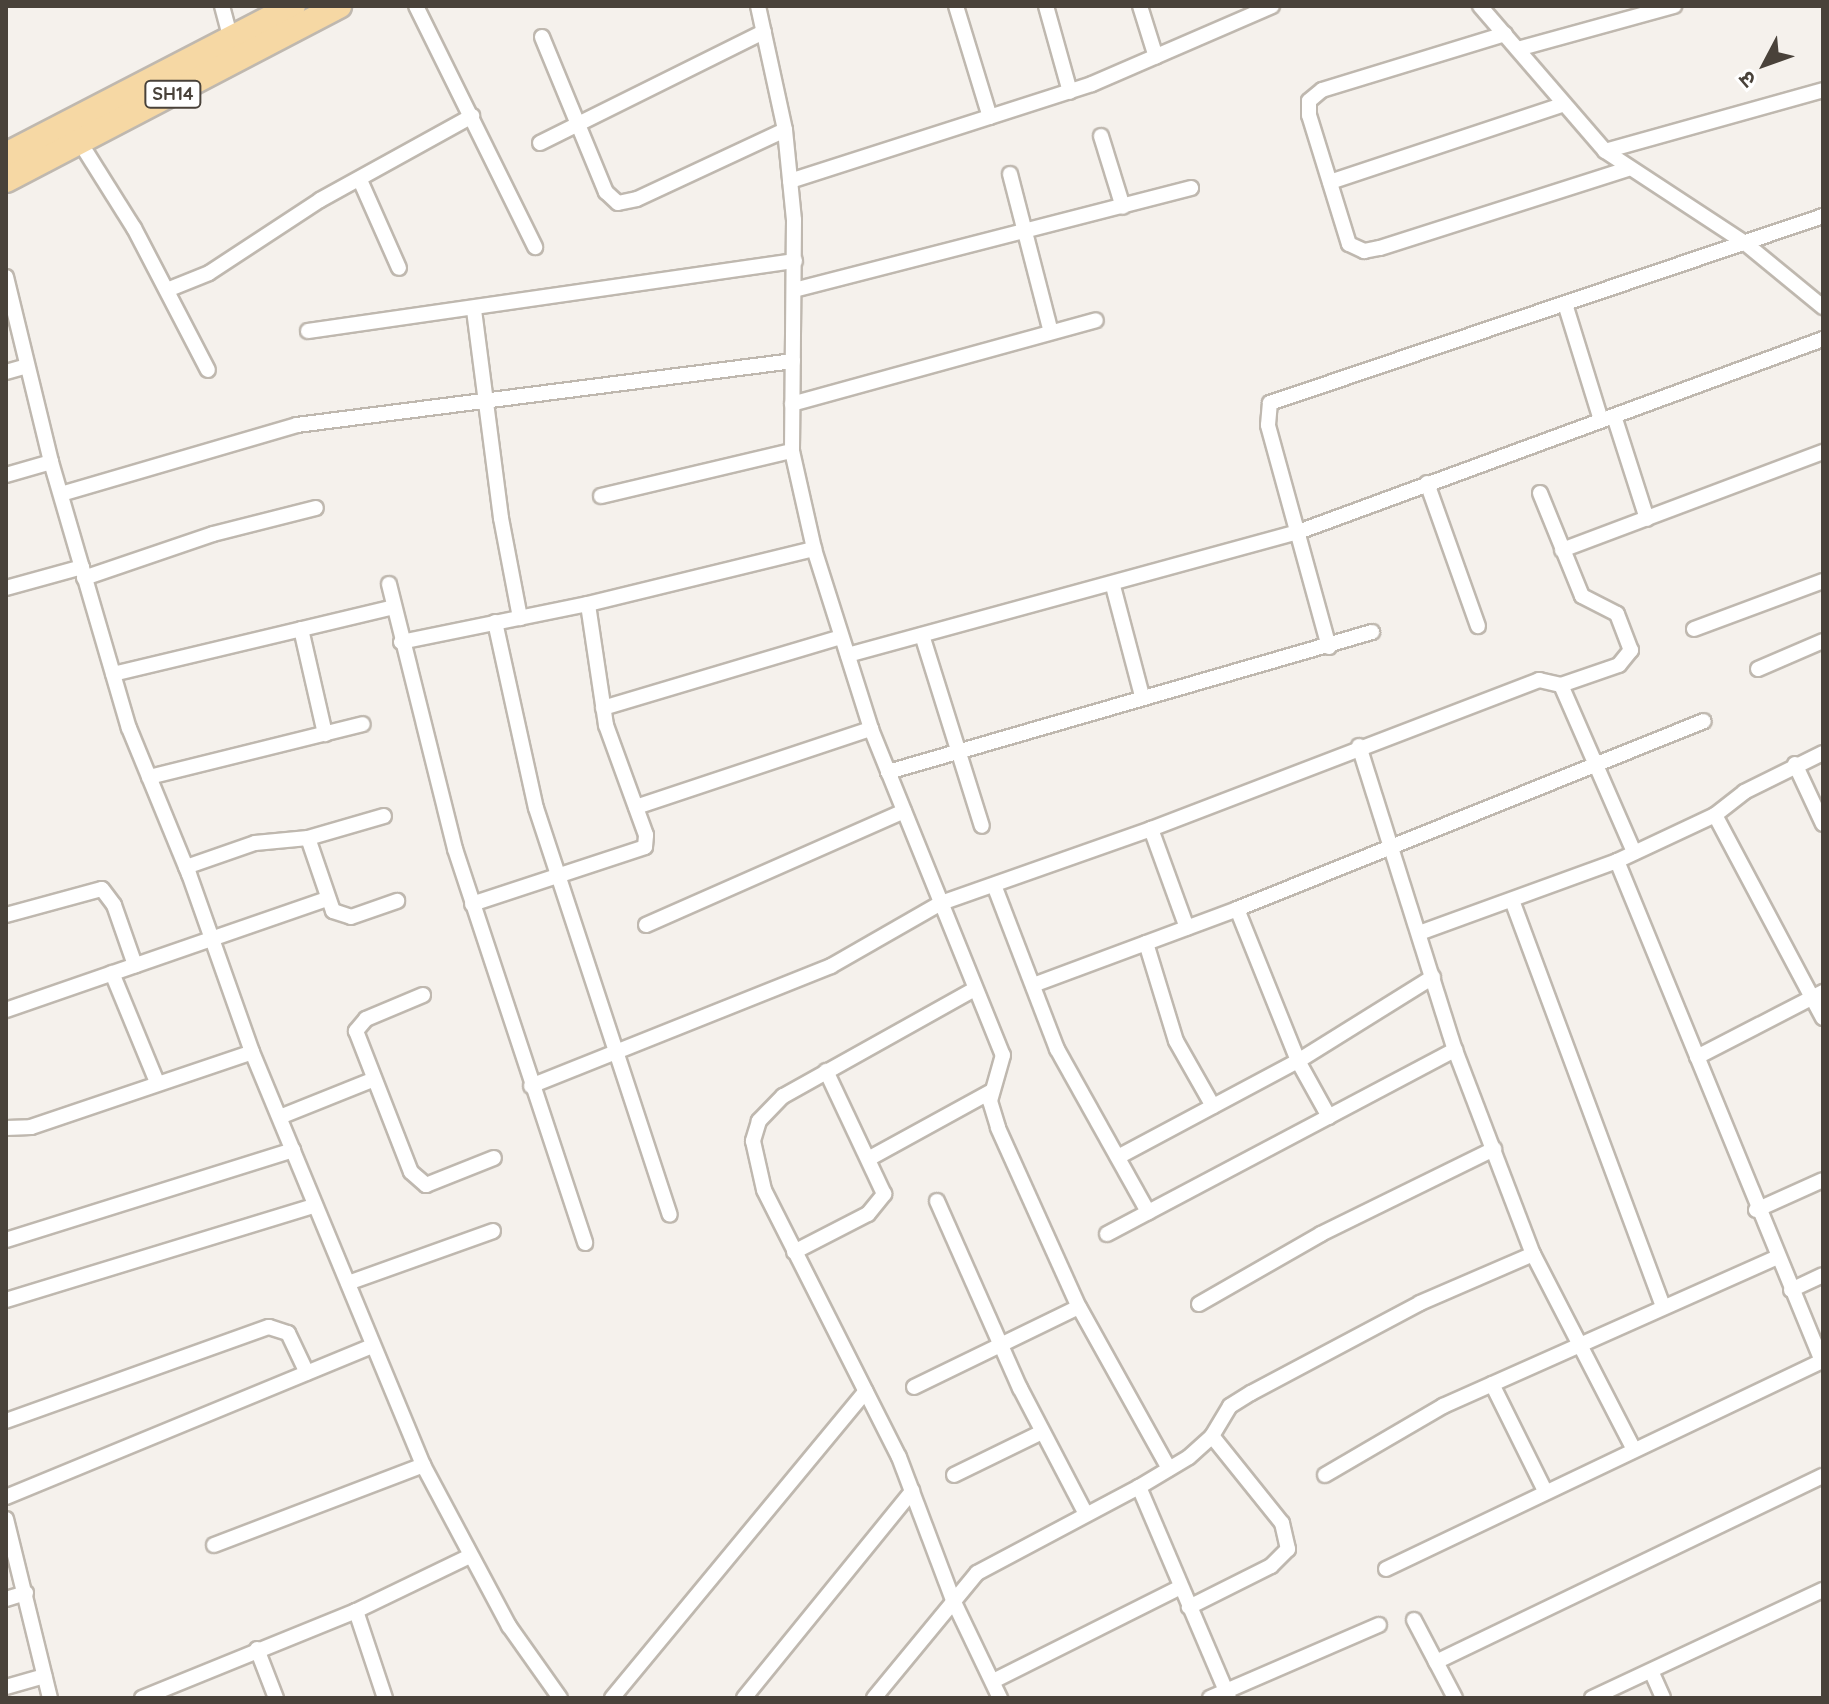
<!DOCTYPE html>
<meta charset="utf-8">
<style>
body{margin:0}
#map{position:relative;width:1829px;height:1704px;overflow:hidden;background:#f5f1ec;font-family:Quicksand,"Noto Sans Devanagari",sans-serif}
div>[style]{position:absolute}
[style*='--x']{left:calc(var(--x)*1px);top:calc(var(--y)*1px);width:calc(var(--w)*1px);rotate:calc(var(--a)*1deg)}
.roads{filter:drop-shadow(2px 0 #bfb8af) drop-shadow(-2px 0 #bfb8af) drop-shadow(0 2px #bfb8af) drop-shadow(0 -2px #bfb8af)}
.minor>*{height:14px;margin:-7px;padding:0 7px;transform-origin:7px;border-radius:7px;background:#fff}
.primary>*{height:24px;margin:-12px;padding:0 12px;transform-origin:12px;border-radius:12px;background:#f6d8a4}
span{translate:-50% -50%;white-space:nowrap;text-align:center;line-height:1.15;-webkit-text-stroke:6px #fff;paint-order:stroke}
.shield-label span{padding:2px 6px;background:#fff;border:2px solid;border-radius:6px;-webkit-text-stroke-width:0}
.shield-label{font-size:18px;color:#49423a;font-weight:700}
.frame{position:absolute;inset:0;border:8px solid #49423a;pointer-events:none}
.north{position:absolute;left:1725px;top:24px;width:80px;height:80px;-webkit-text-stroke:6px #fff;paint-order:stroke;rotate:229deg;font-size:22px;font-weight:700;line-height:32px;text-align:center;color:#49423a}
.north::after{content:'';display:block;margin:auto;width:28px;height:36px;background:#49423a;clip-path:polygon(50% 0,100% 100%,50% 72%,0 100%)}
</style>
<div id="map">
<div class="roads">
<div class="minor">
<div style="--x:222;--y:6;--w:34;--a:75"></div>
<div style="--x:416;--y:6;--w:269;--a:63.7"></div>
<div style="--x:758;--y:6;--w:127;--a:77.7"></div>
<div style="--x:785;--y:130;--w:90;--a:84.3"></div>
<div style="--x:794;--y:220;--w:231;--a:90.5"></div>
<div style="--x:792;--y:451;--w:100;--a:77.3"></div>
<div style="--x:814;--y:549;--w:189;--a:72.4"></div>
<div style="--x:871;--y:729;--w:352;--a:68"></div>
<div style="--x:1003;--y:1055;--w:48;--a:105.8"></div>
<div style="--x:990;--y:1101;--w:28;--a:73"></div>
<div style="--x:998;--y:1128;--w:196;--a:65.7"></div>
<div style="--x:1079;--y:1307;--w:185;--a:60.9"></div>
<div style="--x:956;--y:6;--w:116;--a:73"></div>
<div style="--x:1046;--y:6;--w:89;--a:74.4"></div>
<div style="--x:1140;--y:6;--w:53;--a:72.6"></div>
<div style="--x:1480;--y:6;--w:191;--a:49.2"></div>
<div style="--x:1605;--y:151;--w:168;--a:33.3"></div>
<div style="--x:1745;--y:243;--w:101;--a:39.4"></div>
<div style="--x:1505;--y:34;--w:191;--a:163"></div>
<div style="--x:1322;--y:90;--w:17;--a:140"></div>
<div style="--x:1309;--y:101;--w:14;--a:90"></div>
<div style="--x:1309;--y:115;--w:135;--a:72.8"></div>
<div style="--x:1349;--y:244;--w:17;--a:25"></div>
<div style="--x:1364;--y:251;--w:16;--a:-11"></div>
<div style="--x:1380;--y:248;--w:259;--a:-17.7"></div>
<div style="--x:542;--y:37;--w:168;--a:67.6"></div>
<div style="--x:606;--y:192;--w:16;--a:43"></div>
<div style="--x:618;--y:203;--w:19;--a:-12"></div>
<div style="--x:637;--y:199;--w:163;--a:-25"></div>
<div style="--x:1518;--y:49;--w:162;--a:-15.4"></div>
<div style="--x:1101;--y:136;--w:74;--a:72.8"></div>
<div style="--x:540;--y:143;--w:250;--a:-26.4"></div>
<div style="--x:81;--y:144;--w:99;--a:57.8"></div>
<div style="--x:134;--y:228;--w:160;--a:62.5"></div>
<div style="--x:1605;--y:151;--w:226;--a:-15.6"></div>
<div style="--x:1010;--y:174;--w:163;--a:75.5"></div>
<div style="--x:360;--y:180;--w:96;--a:66.1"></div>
<div style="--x:790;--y:181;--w:317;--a:-17.8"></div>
<div style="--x:1092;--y:84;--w:196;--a:-23.4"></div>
<div style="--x:1330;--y:182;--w:243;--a:-18.4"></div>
<div style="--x:6;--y:277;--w:190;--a:76.3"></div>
<div style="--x:51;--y:462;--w:277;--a:73.7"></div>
<div style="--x:129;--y:728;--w:158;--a:67.7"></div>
<div style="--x:189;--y:874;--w:189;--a:70.5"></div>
<div style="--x:252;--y:1052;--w:447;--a:67.5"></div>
<div style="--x:423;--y:1465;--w:183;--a:61.9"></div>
<div style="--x:509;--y:1626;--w:88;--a:54.7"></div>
<div style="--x:167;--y:290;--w:45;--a:-22"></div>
<div style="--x:209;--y:273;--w:133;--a:-33.3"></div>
<div style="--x:320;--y:200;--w:174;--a:-28.9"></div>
<div style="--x:794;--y:290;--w:410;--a:-14.4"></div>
<div style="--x:1566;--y:307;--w:118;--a:72.8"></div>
<div style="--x:474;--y:310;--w:210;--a:82.6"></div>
<div style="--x:501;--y:518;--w:102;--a:79.2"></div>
<div style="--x:308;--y:331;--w:492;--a:-8.2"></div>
<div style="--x:6;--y:372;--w:22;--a:-16"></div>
<div style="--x:792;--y:404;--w:315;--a:-15.4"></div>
<div style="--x:1614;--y:416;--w:108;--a:72.2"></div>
<div style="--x:6;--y:475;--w:47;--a:-16.1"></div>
<div style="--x:1427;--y:483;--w:152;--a:70.4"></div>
<div style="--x:1540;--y:493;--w:111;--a:67.8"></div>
<div style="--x:1582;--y:596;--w:39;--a:27"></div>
<div style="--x:1617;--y:614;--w:39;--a:69"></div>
<div style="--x:1631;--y:650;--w:19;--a:129"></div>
<div style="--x:1619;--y:665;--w:61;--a:161"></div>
<div style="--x:61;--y:494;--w:246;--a:-16.3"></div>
<div style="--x:297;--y:425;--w:500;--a:-7.35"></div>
<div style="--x:601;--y:496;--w:196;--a:-13.3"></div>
<div style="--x:1562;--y:550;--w:279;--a:-20.6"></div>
<div style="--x:84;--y:578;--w:136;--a:-18.8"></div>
<div style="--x:213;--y:534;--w:106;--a:-14.2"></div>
<div style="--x:389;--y:584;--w:273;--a:76"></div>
<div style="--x:455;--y:849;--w:415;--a:71.7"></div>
<div style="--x:1113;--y:586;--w:114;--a:75.2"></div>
<div style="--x:6;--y:588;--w:79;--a:-15.4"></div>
<div style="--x:495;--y:622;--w:190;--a:77.6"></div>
<div style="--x:536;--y:808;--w:428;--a:71.8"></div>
<div style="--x:301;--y:629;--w:108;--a:77.1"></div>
<div style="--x:1694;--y:629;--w:138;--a:-20.4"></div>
<div style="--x:922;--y:635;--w:200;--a:72.6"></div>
<div style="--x:401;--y:642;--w:191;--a:-11.5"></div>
<div style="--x:588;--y:604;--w:233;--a:-13.7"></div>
<div style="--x:1329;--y:647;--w:230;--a:-105.4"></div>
<div style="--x:1268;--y:425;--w:22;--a:-85"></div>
<div style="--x:1270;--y:403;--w:584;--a:-18.68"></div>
<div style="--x:848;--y:655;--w:467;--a:-15.3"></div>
<div style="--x:1298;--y:532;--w:559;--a:-20.18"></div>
<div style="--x:1758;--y:669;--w:71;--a:-23.3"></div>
<div style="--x:113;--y:674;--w:289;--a:-13.4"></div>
<div style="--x:603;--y:708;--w:248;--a:-16.6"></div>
<div style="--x:1359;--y:746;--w:319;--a:72.5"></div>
<div style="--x:1455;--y:1050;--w:218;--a:69.1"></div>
<div style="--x:1533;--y:1254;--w:218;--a:62.7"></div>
<div style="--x:1795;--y:764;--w:66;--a:65"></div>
<div style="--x:888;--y:772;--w:504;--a:-16.13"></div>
<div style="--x:149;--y:777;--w:220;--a:-13.9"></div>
<div style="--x:636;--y:807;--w:248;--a:-18.4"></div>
<div style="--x:1715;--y:815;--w:230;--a:62"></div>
<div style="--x:1151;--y:829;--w:105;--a:70"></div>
<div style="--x:308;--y:838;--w:77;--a:71.1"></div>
<div style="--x:333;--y:911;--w:19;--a:18"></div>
<div style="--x:351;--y:917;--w:49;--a:-19.2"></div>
<div style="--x:1617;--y:861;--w:540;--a:67.71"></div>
<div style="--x:186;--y:867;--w:73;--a:-19.2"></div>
<div style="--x:255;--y:843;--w:53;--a:-5.4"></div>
<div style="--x:308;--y:838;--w:79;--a:-16.1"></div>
<div style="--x:994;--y:885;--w:176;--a:69"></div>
<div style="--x:1057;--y:1049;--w:187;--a:60.8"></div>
<div style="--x:1513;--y:903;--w:430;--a:69.6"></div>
<div style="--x:472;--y:904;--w:182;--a:-18.2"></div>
<div style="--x:645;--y:847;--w:12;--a:-85"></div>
<div style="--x:646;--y:835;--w:117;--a:-110"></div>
<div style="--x:606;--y:725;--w:122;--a:-98.5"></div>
<div style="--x:1237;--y:909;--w:164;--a:68.1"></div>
<div style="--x:1298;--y:1061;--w:64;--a:61"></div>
<div style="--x:6;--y:915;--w:99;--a:-15.2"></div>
<div style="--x:102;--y:889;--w:20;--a:53"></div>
<div style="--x:114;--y:905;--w:64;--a:70.7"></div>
<div style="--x:646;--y:925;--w:282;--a:-23.8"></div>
<div style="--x:1422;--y:932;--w:208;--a:-20"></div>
<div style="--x:1617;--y:861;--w:108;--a:-25.1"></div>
<div style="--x:1715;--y:815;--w:37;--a:-38"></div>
<div style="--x:1744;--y:792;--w:88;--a:-26.3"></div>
<div style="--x:1146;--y:943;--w:102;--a:73"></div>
<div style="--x:1176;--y:1041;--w:75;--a:60.4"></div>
<div style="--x:112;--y:973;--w:118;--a:67.6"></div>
<div style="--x:1033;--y:985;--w:218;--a:-20.4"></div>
<div style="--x:1237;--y:909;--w:503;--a:-21.93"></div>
<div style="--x:973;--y:990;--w:218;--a:150.8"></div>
<div style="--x:783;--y:1096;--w:35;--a:134"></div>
<div style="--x:759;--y:1121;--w:21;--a:107"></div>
<div style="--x:753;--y:1141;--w:50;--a:77.3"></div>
<div style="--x:764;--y:1190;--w:299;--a:63.2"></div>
<div style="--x:899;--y:1457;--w:153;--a:69.3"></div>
<div style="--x:953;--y:1600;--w:109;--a:64.4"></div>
<div style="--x:423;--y:995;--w:62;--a:157.2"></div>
<div style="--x:366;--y:1019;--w:16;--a:130"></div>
<div style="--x:356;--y:1031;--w:151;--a:68.7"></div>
<div style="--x:411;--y:1172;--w:20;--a:41"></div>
<div style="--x:426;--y:1185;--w:73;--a:-21.7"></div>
<div style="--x:6;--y:1010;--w:339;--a:-19.1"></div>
<div style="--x:1697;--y:1057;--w:142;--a:-27.3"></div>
<div style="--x:531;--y:1086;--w:323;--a:-21.8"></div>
<div style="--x:831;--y:966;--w:127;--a:-29.8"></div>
<div style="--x:941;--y:903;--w:223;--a:-19.4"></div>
<div style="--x:1151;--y:829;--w:416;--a:-21"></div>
<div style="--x:1539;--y:680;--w:23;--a:13"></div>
<div style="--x:1561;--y:685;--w:182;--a:66.4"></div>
<div style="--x:280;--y:1117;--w:99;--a:-21.9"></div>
<div style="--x:6;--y:1128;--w:25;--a:-2"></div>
<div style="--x:31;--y:1127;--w:233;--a:-18.7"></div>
<div style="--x:1118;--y:1157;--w:204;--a:-28.1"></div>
<div style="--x:1298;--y:1061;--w:159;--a:-31.9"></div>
<div style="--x:870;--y:1158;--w:139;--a:-28.8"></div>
<div style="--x:937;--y:1201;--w:205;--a:66.1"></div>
<div style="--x:1020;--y:1388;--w:142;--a:62.4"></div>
<div style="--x:1756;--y:1210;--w:73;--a:-24.1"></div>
<div style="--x:1107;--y:1234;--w:394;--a:-27.9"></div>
<div style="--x:6;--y:1240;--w:301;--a:-17.4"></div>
<div style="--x:794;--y:1252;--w:83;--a:-27.2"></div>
<div style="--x:868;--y:1214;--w:26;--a:-51"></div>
<div style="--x:884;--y:1194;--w:136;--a:-115.2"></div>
<div style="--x:348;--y:1283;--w:154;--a:-19.7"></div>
<div style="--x:1791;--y:1290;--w:35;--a:-25"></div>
<div style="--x:6;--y:1300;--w:321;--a:-17"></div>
<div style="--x:1199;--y:1304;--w:141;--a:-29.8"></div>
<div style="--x:1321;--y:1234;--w:193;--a:-26.2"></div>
<div style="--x:1492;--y:1384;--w:119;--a:63.6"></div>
<div style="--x:914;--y:1387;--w:183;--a:-25.9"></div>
<div style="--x:6;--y:1421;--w:279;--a:-19.7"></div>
<div style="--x:269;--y:1327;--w:20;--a:18"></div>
<div style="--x:288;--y:1333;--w:44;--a:64.6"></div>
<div style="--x:1212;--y:1436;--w:35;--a:-59"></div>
<div style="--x:1230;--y:1406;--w:25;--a:-32"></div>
<div style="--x:1251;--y:1393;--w:191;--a:-28"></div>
<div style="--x:1420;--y:1303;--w:123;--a:-23.4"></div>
<div style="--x:954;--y:1475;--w:98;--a:-26"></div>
<div style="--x:1325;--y:1475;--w:137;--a:-30.3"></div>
<div style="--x:1443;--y:1406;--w:366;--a:-24"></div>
<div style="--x:1139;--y:1487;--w:229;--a:66.9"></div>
<div style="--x:6;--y:1497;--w:396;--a:-22.4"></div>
<div style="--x:6;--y:1519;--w:184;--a:76.2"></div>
<div style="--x:214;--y:1545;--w:224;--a:-20.9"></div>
<div style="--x:1386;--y:1569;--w:484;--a:-25.5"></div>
<div style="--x:6;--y:1599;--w:21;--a:-17"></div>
<div style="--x:356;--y:1611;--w:92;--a:71.6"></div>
<div style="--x:1414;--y:1620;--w:88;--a:62.3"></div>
<div style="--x:257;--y:1649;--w:53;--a:68.8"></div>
<div style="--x:1436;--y:1662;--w:429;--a:-25.7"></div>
<div style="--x:1652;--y:1673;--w:27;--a:66"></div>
<div style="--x:993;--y:1681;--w:208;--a:-26.6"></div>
<div style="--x:6;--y:1687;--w:40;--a:-16"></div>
<div style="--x:142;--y:1698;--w:231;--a:-22.1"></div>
<div style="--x:356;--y:1611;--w:127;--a:-25.8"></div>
<div style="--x:612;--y:1698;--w:398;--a:-50.4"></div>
<div style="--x:744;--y:1698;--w:267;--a:-50.9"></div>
<div style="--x:874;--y:1698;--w:162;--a:-50.5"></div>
<div style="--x:977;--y:1573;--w:183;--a:-28"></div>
<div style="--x:1139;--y:1487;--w:58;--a:-31"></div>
<div style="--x:1189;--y:1457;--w:31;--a:-42"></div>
<div style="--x:1212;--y:1436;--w:112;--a:51.2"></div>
<div style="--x:1282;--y:1523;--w:27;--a:77"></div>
<div style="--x:1288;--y:1549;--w:24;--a:135"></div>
<div style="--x:1271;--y:1566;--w:92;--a:153.4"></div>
<div style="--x:1210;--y:1698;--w:184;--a:-23.4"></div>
<div style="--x:1592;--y:1698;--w:255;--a:-25.1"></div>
</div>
<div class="primary">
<div style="--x:6;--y:155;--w:323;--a:-27.4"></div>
<div style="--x:6;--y:180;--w:376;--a:-27.6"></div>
</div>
</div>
<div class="shield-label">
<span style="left:173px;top:94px">SH14</span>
</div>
<div class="frame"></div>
<div class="north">उ</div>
</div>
